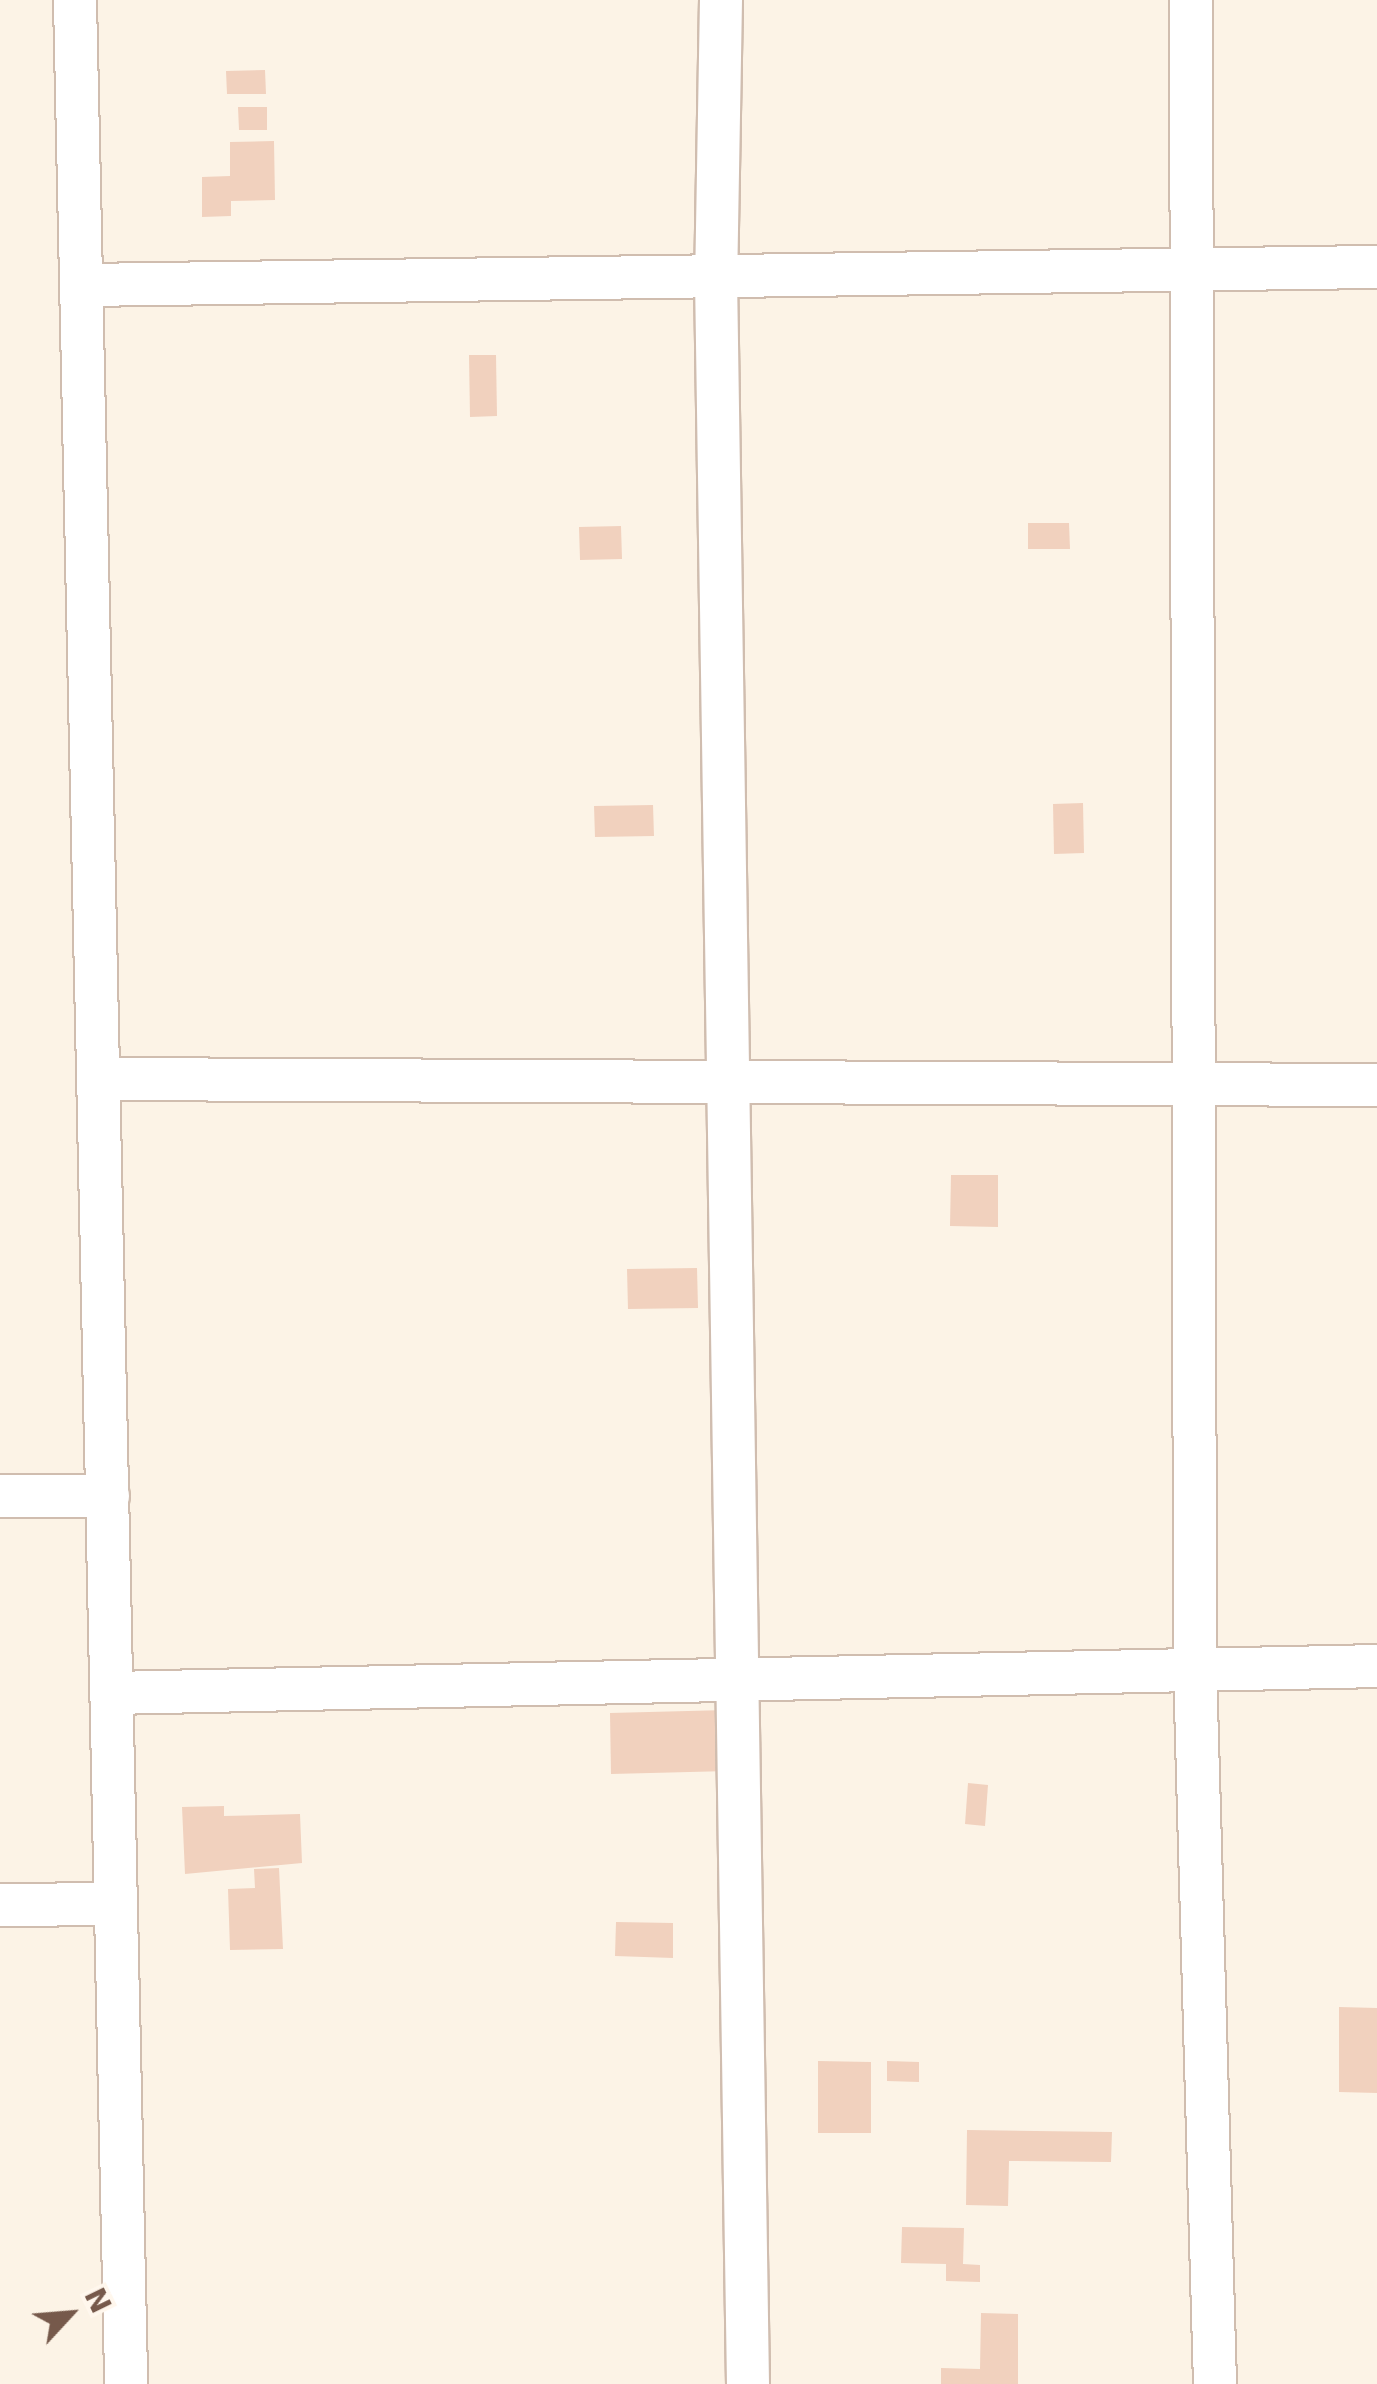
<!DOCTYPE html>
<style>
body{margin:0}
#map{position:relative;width:1377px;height:2384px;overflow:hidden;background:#fcf3e6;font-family:"DejaVu Sans",sans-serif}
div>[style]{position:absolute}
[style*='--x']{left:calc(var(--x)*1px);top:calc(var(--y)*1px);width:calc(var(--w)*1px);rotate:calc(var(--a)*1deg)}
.building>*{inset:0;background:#f1d1be}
.roads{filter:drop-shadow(2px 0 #d0bdaf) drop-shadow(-2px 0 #d0bdaf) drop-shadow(0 2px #d0bdaf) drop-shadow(0 -2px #d0bdaf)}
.minor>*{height:42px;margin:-21px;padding:0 21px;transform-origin:21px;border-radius:21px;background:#fff}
span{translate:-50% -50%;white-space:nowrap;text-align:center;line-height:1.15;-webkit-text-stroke:10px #fff7ed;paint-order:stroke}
.north{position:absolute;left:20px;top:2264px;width:100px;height:100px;-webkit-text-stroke:8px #fff7ed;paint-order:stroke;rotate:64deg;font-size:28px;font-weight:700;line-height:40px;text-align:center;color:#76594b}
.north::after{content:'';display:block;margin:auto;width:35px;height:45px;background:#76594b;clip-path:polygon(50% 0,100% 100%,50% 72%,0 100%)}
</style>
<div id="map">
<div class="building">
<div style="clip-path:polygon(265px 70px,266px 94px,227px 94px,226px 71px)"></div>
<div style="clip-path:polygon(238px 107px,267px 107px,267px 130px,239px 130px)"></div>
<div style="clip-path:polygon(274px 141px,275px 200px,231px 201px,231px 216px,202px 217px,202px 177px,230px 176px,230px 142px)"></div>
<div style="clip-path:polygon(469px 355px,496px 355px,497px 416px,470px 417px)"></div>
<div style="clip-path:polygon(1028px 523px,1069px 523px,1070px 549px,1028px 549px)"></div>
<div style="clip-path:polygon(621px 526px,622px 559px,580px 560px,579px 527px)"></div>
<div style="clip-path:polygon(1083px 803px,1084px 853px,1054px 854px,1053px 804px)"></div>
<div style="clip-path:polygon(653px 805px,654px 836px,595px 837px,594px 806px)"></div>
<div style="clip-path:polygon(951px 1175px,998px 1175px,998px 1227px,950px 1226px)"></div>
<div style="clip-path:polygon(697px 1268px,698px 1308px,628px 1309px,627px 1269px)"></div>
<div style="clip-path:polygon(727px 1710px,729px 1771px,611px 1774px,610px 1713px)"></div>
<div style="clip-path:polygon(968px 1783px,988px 1785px,985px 1826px,965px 1824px)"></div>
<div style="clip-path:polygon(224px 1806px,224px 1816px,300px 1814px,302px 1863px,185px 1874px,182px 1807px)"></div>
<div style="clip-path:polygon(279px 1868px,283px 1949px,230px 1950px,228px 1889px,255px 1888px,254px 1869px)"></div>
<div style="clip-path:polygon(616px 1922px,673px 1923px,673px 1958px,615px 1956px)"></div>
<div style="clip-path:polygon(1339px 2007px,1377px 2008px,1377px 2093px,1339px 2092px)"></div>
<div style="clip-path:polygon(818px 2061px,871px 2062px,871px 2133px,818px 2133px)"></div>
<div style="clip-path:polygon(887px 2061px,919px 2062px,919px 2082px,887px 2081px)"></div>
<div style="clip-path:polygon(967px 2130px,1112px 2132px,1111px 2162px,1009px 2161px,1008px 2206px,966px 2205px)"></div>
<div style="clip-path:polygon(902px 2227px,964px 2228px,963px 2264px,980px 2265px,980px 2282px,946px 2281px,946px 2264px,901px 2263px)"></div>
<div style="clip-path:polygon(981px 2313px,1018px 2314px,1018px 2384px,941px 2384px,941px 2368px,980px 2369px)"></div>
</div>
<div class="roads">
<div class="minor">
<div style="--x:75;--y:0;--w:2385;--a:88.77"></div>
<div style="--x:721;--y:0;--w:277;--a:91"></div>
<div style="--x:716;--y:277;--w:2107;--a:89.13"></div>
<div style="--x:1191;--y:0;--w:1668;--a:89.86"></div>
<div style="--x:1195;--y:1668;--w:716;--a:88.4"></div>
<div style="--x:84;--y:285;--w:1293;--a:-0.8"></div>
<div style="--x:100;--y:1079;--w:1277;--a:0.27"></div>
<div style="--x:0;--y:1496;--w:108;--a:0"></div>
<div style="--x:112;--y:1693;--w:1265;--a:-1.22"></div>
<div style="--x:0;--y:1905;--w:116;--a:-0.5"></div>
</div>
</div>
<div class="north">N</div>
</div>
